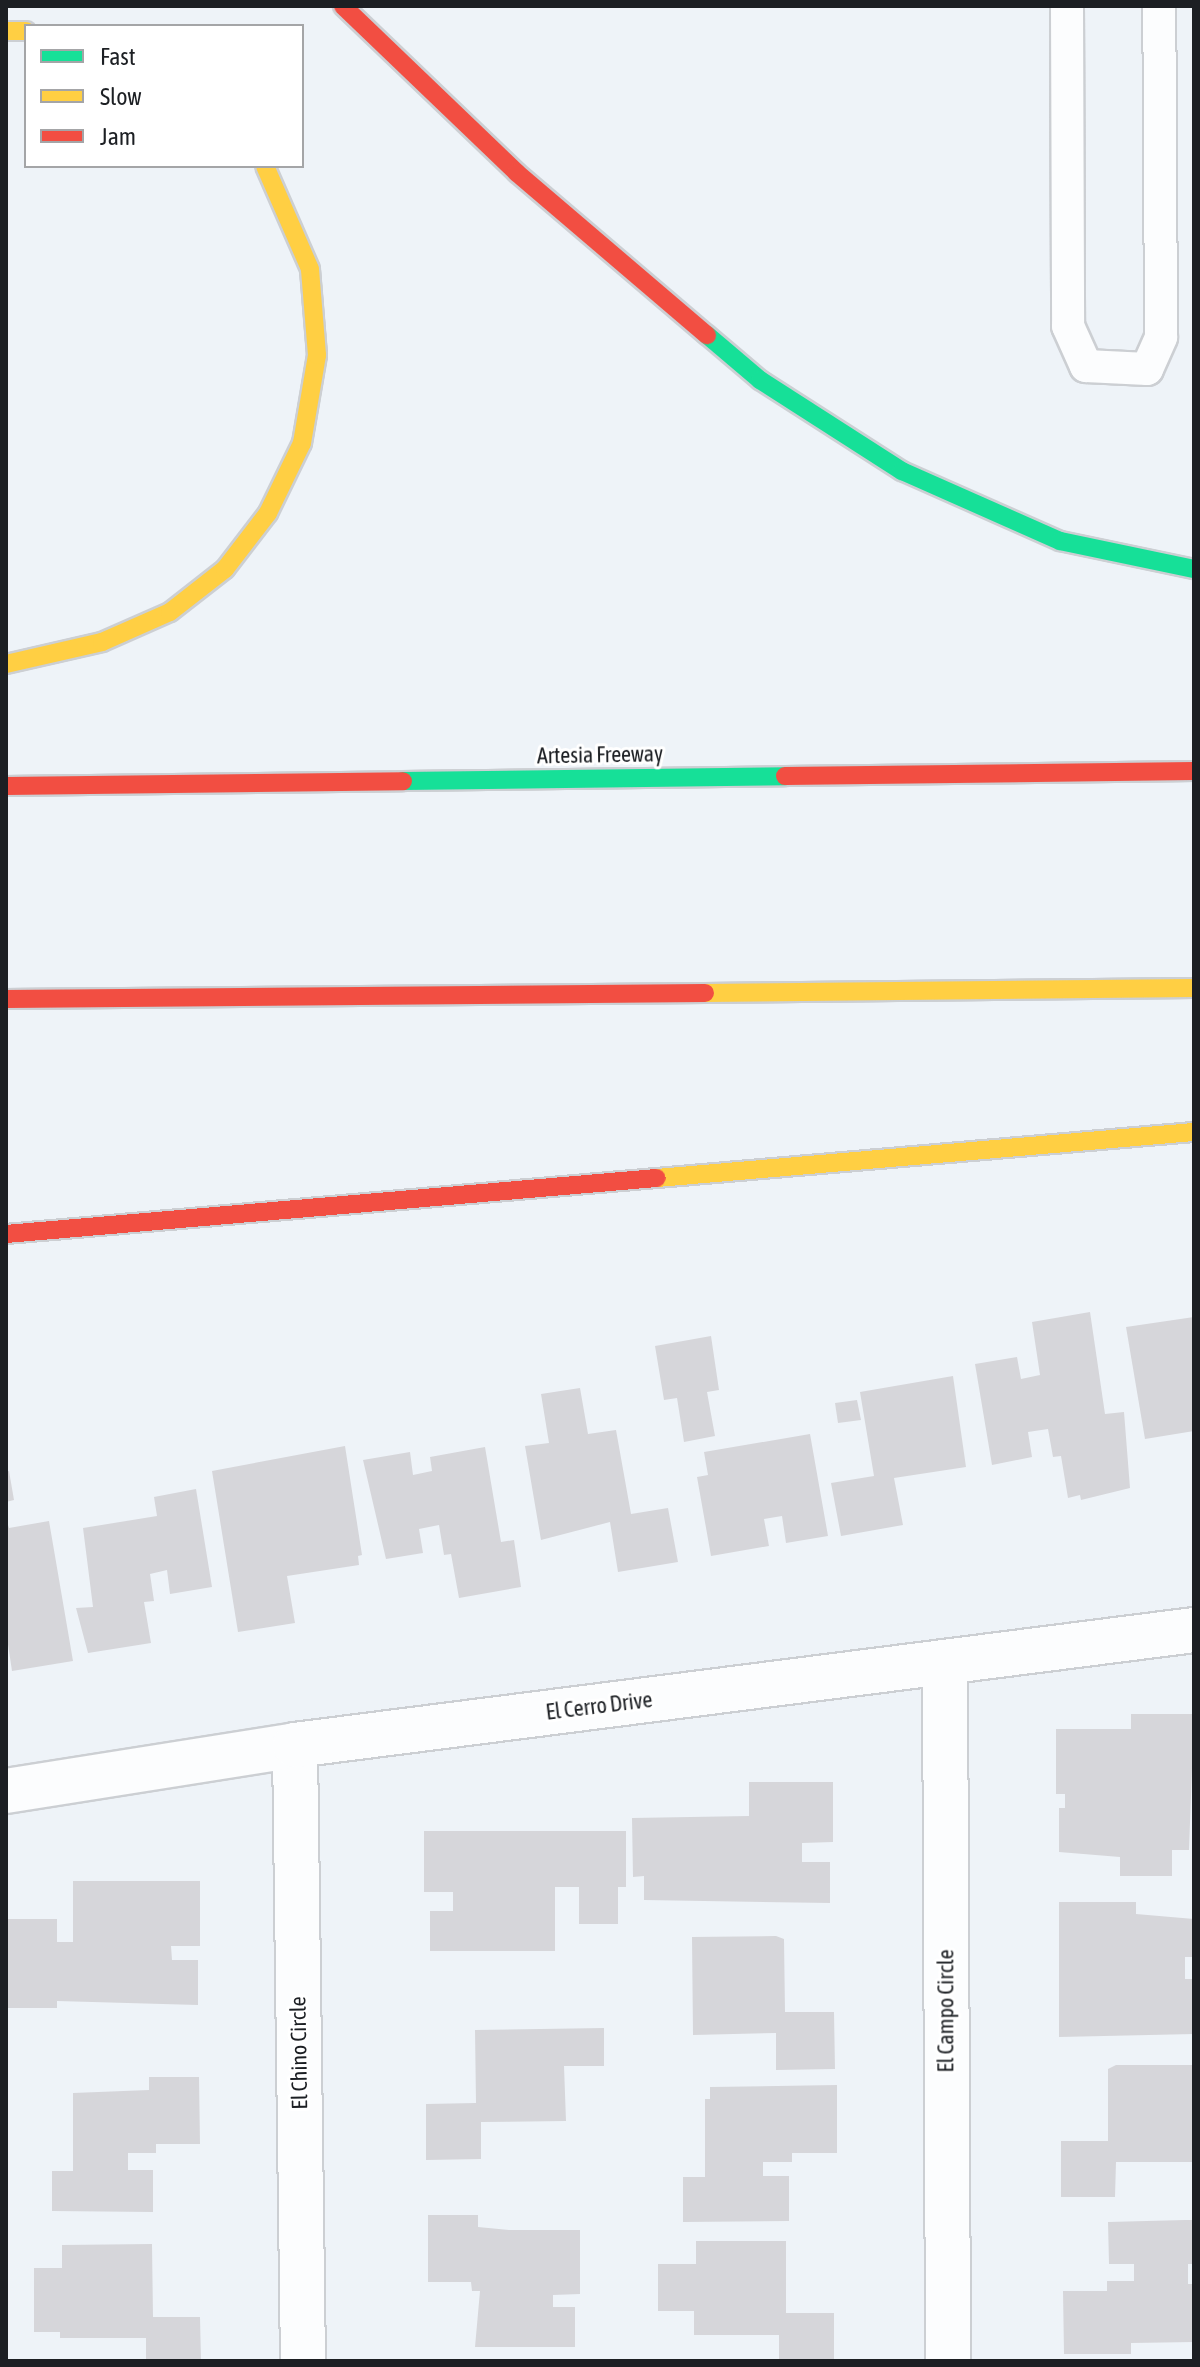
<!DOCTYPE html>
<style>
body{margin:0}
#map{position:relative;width:1200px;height:2367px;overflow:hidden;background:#eef3f8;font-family:"Asap Condensed",sans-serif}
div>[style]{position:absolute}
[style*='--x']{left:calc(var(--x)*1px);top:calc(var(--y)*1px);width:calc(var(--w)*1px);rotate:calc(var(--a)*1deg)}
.building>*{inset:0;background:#d6d6da}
.roads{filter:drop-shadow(2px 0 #cccfd3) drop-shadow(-2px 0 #cccfd3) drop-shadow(0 2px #cccfd3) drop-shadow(0 -2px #cccfd3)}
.lane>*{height:32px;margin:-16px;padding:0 16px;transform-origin:16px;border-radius:16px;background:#fcfdfe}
.street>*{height:44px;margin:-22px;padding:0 22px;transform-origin:22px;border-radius:22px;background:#fcfdfe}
.fast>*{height:18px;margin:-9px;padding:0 9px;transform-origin:9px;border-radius:9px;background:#16e098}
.slow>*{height:18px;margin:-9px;padding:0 9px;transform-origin:9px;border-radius:9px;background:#ffcf43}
.jam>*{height:18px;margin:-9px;padding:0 9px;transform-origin:9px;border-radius:9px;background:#f24e42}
span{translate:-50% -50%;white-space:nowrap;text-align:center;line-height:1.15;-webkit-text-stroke:6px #fff;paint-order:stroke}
.street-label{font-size:22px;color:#1c1f23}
.frame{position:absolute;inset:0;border:8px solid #1c1f23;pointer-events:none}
.legend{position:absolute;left:24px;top:24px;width:280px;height:144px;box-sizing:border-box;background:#fff;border:2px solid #a4a5a7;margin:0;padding:10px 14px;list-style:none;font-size:24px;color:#1c1f23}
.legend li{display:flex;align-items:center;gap:16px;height:40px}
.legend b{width:40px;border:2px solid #a4a5a7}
</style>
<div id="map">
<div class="building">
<div style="clip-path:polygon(1090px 1312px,1105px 1414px,1124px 1412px,1130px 1488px,1081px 1500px,1080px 1495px,1068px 1498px,1061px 1456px,1053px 1457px,1048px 1429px,1028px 1432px,1032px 1457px,992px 1465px,975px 1364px,1017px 1357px,1021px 1379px,1040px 1375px,1032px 1322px)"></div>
<div style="clip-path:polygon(1194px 1317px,1194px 1431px,1145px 1439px,1126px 1327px)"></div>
<div style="clip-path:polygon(711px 1336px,719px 1390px,707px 1392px,715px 1436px,684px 1442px,677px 1398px,664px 1400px,655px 1346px)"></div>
<div style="clip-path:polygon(953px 1376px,966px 1467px,894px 1478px,903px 1525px,841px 1536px,831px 1483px,874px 1476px,860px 1392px)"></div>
<div style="clip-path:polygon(580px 1388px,588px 1434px,616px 1430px,631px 1514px,668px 1508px,678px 1562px,618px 1572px,610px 1522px,541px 1540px,525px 1446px,549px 1443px,541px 1394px)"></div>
<div style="clip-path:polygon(857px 1400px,861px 1420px,838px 1423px,835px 1403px)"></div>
<div style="clip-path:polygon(810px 1434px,828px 1536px,786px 1543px,782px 1516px,764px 1519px,769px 1546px,711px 1556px,697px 1477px,708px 1475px,704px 1452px)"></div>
<div style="clip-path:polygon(345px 1446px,362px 1555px,358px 1556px,359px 1565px,287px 1576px,295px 1623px,238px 1632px,212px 1471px)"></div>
<div style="clip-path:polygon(485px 1447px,501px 1542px,514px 1540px,521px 1587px,459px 1598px,451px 1554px,444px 1555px,439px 1525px,419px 1529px,423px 1553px,386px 1559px,363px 1460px,410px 1452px,413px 1475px,432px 1471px,430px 1457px)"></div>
<div style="clip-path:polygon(9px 1471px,14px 1500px,6px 1502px,6px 1472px)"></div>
<div style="clip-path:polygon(196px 1489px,212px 1587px,170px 1594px,167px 1570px,150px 1574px,154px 1601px,144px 1602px,151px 1643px,88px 1653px,76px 1608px,93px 1607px,83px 1528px,157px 1516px,154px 1497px)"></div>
<div style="clip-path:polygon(6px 1519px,9px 1528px,49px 1521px,73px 1661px,12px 1671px,6px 1631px)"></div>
<div style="clip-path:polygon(1131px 1714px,1194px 1714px,1189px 1850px,1172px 1850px,1172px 1876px,1120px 1876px,1120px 1857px,1059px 1852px,1059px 1808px,1065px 1808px,1065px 1794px,1056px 1794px,1056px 1729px,1131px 1729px)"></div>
<div style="clip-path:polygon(749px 1782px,833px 1782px,833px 1842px,802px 1843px,802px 1862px,830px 1862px,830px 1903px,644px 1900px,644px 1876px,633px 1877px,632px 1818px,749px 1816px)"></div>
<div style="clip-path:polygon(424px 1831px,626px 1831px,626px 1887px,618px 1887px,618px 1924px,579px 1924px,579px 1887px,555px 1887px,555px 1951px,430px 1951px,430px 1911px,453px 1911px,453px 1892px,424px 1892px)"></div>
<div style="clip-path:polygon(73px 1881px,200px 1881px,200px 1946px,171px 1946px,172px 1960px,198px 1960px,198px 2005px,57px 2001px,57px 2008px,6px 2008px,6px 1919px,57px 1919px,57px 1942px,73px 1942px)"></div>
<div style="clip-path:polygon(1059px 1902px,1136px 1902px,1136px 1914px,1194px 1919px,1194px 1957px,1185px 1957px,1185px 1979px,1194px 1979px,1194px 2034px,1059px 2037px)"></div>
<div style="clip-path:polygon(776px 1936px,784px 1939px,785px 2012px,834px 2012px,835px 2069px,776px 2070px,776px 2033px,693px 2035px,692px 1937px)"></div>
<div style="clip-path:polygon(604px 2028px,604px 2066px,564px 2066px,566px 2121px,481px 2122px,481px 2159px,426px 2160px,426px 2104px,476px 2103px,475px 2030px)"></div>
<div style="clip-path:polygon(1116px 2065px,1194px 2065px,1194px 2162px,1116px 2162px,1115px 2197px,1061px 2197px,1061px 2141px,1108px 2141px,1108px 2069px)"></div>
<div style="clip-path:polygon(149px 2077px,199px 2077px,200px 2144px,156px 2144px,156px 2153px,128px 2153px,128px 2170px,153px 2170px,153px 2212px,52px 2211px,52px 2171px,73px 2171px,73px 2093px,149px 2090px)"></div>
<div style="clip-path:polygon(837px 2085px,837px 2153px,792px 2153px,792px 2162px,763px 2162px,763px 2176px,789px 2176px,789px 2221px,683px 2222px,683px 2177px,705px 2177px,705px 2099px,710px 2099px,710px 2087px)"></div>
<div style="clip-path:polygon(428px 2215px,478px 2215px,478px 2227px,509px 2230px,580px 2230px,580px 2294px,553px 2295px,553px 2307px,575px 2307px,575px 2347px,475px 2347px,480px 2291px,472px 2291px,471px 2282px,428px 2282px)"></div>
<div style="clip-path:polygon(1185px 2220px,1194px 2220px,1194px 2264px,1188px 2264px,1188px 2284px,1194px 2284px,1194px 2342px,1131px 2343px,1131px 2354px,1064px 2354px,1063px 2291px,1107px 2291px,1107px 2281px,1134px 2281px,1134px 2264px,1109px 2264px,1108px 2222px)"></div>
<div style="clip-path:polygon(696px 2241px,786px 2241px,786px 2313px,834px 2313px,834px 2361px,779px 2361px,779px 2335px,694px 2335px,694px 2311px,658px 2311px,658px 2264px,696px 2264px)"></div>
<div style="clip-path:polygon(152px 2244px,153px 2317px,200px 2317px,201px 2361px,146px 2361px,146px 2338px,60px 2338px,60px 2332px,34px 2332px,34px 2268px,62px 2268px,62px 2245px)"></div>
</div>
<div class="roads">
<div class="lane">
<div style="--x:1067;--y:6;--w:320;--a:89.8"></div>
<div style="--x:1068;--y:326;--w:44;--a:65.8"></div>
<div style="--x:1086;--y:366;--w:61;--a:2.8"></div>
<div style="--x:1147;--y:369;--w:35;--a:-66"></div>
<div style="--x:1161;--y:337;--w:331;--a:-90.3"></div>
</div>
<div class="street">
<div style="--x:945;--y:1662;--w:699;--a:89.75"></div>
<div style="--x:295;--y:1745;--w:616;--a:89.26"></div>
<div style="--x:6;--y:1791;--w:293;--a:-9"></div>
<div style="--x:295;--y:1745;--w:906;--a:-7.29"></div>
</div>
<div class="fast">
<div style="--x:707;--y:335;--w:70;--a:40.3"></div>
<div style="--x:760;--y:380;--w:169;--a:32.7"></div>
<div style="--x:902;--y:471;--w:173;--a:23.9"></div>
<div style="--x:1060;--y:541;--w:137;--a:11.8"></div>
<div style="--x:403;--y:781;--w:382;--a:-0.7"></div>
</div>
<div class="slow">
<div style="--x:6;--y:31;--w:20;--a:0"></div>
<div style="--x:6;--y:664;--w:98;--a:-12.9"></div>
<div style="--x:102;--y:642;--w:74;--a:-23.8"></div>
<div style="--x:170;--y:612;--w:70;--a:-38"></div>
<div style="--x:225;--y:569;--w:71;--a:-52.5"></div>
<div style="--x:268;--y:513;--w:78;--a:-64.1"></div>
<div style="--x:302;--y:443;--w:89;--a:-80.3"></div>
<div style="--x:317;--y:355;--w:86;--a:-94.7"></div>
<div style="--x:310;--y:269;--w:112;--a:-113.6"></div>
<div style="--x:705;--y:993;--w:489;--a:-0.6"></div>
<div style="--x:657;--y:1178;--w:539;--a:-4.9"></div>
</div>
<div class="jam">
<div style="--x:343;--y:6;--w:241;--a:43.8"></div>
<div style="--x:517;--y:173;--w:250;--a:40.5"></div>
<div style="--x:785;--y:776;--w:409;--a:-0.7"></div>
<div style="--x:6;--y:786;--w:397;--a:-0.7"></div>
<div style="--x:6;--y:999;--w:699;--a:-0.49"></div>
<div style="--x:6;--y:1234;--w:653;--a:-4.92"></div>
</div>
</div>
<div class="street-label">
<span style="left:600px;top:755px;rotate:-1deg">Artesia Freeway</span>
<span style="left:599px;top:1706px;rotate:-7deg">El Cerro Drive</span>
<span style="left:946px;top:2011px;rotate:-90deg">El Campo Circle</span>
<span style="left:299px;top:2053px;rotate:-91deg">El Chino Circle</span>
</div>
<div class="frame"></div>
<ul class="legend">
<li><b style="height:10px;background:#16e098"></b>Fast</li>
<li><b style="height:10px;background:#ffcf43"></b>Slow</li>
<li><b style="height:10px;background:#f24e42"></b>Jam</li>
</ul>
</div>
